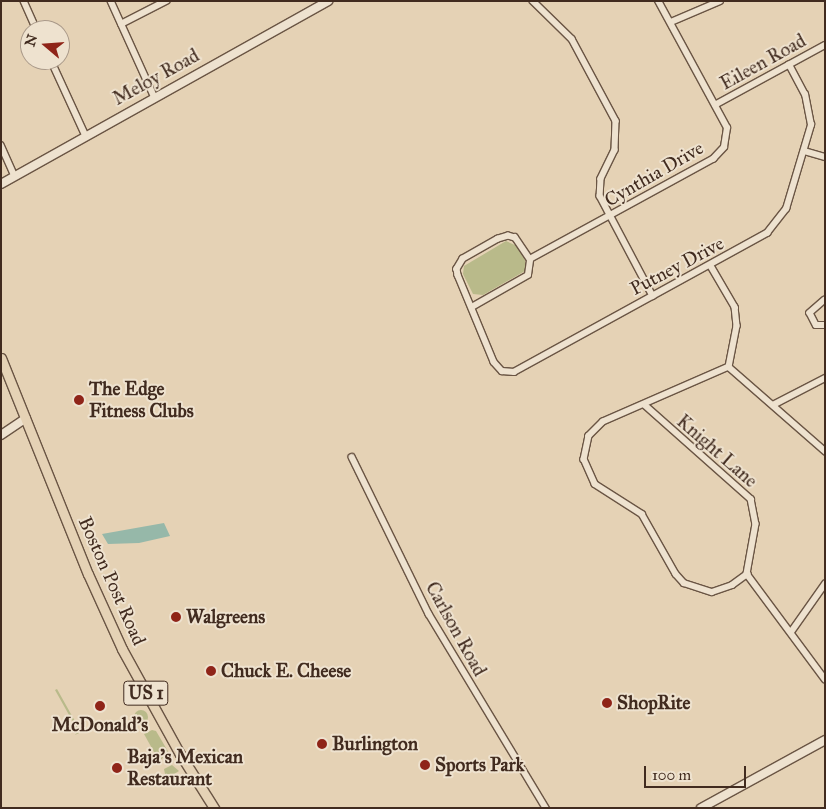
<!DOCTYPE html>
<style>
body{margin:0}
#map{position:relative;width:826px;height:809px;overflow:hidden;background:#e5d2b5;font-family:"IM FELL Great Primer",serif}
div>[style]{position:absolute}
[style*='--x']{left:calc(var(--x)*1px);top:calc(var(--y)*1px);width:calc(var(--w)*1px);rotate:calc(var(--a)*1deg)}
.green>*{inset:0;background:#b9ba8a}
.round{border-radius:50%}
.water>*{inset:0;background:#96b8a9}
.roads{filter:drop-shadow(1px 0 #6a5544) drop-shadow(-1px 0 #6a5544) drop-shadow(0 1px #6a5544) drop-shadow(0 -1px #6a5544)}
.street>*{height:5.5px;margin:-2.75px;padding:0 2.75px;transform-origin:2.75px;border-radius:2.75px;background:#eee2cf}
.secondary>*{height:8px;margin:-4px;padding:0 4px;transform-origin:4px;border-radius:4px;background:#eee2cf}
.primary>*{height:9px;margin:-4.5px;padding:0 4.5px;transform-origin:4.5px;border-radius:4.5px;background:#e5d2b5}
.dots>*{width:14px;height:14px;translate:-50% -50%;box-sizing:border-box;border:2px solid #eee2cf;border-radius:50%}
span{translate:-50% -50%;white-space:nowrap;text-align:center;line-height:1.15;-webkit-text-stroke:4px #eee2cf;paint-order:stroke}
.shield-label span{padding:1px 4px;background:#eee2cf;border:1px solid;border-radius:4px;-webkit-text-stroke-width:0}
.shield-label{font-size:18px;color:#412b1f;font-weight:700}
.street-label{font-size:19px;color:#412b1f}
.poi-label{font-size:19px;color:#412b1f;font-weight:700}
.left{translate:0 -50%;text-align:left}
.frame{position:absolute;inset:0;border:2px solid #412b1f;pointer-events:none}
.north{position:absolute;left:20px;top:20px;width:50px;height:50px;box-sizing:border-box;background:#eee2cf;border:1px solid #a99989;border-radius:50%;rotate:288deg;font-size:14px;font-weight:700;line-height:20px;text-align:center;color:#412b1f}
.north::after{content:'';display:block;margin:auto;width:18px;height:22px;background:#8f2418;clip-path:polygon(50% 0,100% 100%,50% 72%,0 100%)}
.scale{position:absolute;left:644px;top:766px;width:102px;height:22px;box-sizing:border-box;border:2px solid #412b1f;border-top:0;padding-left:6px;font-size:15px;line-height:18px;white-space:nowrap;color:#412b1f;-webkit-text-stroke:4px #eee2cf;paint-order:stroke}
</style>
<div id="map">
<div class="green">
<div style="clip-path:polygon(506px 241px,517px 246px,525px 260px,525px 271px,483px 295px,473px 294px,463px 274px,464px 266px)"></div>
<div style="clip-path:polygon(57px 689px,81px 732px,75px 735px,78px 731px,55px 690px)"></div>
<div class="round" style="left:134px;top:710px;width:14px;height:14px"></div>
<div style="clip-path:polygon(152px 730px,156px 731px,169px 753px,159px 761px,144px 734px)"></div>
<div style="clip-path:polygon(172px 765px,179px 771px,166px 779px,164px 769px)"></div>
</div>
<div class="water">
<div style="clip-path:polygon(164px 523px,170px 536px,139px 543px,108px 544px,102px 534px)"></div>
</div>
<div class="roads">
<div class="street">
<div style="--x:24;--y:1;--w:32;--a:66"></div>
<div style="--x:111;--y:1;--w:104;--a:65.6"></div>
<div style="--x:533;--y:1;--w:54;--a:44.3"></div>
<div style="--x:572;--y:39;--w:93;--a:61.8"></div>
<div style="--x:616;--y:121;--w:29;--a:92"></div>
<div style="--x:615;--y:150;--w:32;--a:116"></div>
<div style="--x:601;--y:179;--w:17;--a:93"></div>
<div style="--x:600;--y:196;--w:113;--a:62.1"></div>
<div style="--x:671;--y:22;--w:53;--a:-23.2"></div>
<div style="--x:121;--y:24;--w:51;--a:-27.1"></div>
<div style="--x:51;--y:60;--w:84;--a:65.3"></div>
<div style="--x:715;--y:105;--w:125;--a:-28.6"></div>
<div style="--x:1;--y:145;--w:34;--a:66"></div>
<div style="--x:804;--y:151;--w:22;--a:16"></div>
<div style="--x:530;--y:259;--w:209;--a:-28.7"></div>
<div style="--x:713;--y:159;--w:16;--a:-47"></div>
<div style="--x:724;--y:147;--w:19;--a:-81"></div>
<div style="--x:727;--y:128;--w:145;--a:-118.5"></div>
<div style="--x:711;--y:266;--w:48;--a:59.7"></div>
<div style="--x:735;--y:307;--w:19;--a:84"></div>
<div style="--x:737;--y:326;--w:42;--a:101"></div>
<div style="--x:729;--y:367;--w:128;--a:41.2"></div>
<div style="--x:825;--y:300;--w:20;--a:139"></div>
<div style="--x:810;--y:313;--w:13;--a:63"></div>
<div style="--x:816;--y:325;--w:9;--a:0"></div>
<div style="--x:472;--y:307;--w:64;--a:-29.7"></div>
<div style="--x:528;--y:275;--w:15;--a:-82"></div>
<div style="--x:530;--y:260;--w:27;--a:-124"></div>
<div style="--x:515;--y:238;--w:7;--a:-164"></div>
<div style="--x:508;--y:236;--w:10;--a:163"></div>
<div style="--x:498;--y:239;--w:40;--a:150.3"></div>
<div style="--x:463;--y:259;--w:12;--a:121"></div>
<div style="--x:457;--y:269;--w:6;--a:81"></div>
<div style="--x:458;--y:275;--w:94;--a:67.5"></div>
<div style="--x:494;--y:362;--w:12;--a:48"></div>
<div style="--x:502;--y:371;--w:12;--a:5"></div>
<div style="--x:514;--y:372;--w:289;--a:-28.8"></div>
<div style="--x:767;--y:233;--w:31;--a:-52"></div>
<div style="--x:786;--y:209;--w:88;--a:-73.4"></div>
<div style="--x:811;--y:125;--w:31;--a:-101"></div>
<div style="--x:805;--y:95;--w:34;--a:-118"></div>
<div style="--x:729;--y:367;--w:137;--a:156.4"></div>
<div style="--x:603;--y:422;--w:20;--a:135"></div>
<div style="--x:589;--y:436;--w:24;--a:102"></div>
<div style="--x:584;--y:459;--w:27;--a:66"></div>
<div style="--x:595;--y:484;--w:56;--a:32.6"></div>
<div style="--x:642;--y:514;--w:69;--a:60.5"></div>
<div style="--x:676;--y:574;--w:12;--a:48"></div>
<div style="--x:684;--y:583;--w:29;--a:18"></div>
<div style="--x:712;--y:592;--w:21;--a:-19"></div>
<div style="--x:732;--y:585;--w:19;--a:-36"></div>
<div style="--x:645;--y:405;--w:142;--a:41.6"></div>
<div style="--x:751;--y:499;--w:25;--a:79"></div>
<div style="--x:756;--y:524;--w:51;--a:100.2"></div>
<div style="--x:747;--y:574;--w:131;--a:53.4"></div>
<div style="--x:773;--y:405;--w:59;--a:-27.4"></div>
<div style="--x:352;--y:457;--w:175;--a:63.9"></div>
<div style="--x:429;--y:614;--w:227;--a:58.9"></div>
<div style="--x:791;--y:632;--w:59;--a:-54.7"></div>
</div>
<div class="secondary">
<div style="--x:1;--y:184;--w:375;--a:-29.2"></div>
<div style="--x:1;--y:435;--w:30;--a:-34"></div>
<div style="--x:701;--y:808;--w:141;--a:-28.7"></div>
</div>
<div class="primary">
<div style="--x:1;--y:358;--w:233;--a:68.1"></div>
<div style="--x:88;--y:574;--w:82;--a:65.6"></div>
<div style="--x:122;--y:649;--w:120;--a:61.1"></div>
<div style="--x:180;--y:754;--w:64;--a:57.8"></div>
</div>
</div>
<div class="dots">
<div style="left:79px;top:400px;background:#8f2418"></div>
<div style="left:176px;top:617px;background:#8f2418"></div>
<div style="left:211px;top:671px;background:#8f2418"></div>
<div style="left:607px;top:703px;background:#8f2418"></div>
<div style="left:100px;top:706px;background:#8f2418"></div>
<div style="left:322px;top:744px;background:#8f2418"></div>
<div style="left:425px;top:765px;background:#8f2418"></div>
<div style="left:117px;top:768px;background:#8f2418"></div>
</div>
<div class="shield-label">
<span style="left:146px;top:693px">US 1</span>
</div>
<div class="street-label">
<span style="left:763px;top:62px;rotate:-29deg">Eileen Road</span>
<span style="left:156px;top:77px;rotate:-29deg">Meloy Road</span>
<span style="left:654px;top:174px;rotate:-30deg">Cynthia Drive</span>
<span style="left:677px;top:266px;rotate:-28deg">Putney Drive</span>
<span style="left:717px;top:451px;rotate:41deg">Knight Lane</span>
<span style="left:112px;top:581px;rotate:66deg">Boston Post Road</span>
<span style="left:456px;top:629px;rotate:61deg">Carlson Road</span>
</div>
<div class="poi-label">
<span class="left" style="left:89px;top:400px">The Edge<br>Fitness Clubs</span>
<span class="left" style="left:186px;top:617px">Walgreens</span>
<span class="left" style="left:221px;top:671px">Chuck E. Cheese</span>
<span class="left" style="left:617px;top:703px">ShopRite</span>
<span style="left:100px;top:725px">McDonald's</span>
<span class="left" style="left:332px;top:744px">Burlington</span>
<span class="left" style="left:127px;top:768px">Baja's Mexican<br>Restaurant</span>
<span class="left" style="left:435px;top:765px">Sports Park</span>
</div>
<div class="frame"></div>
<div class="north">N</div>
<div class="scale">100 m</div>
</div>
